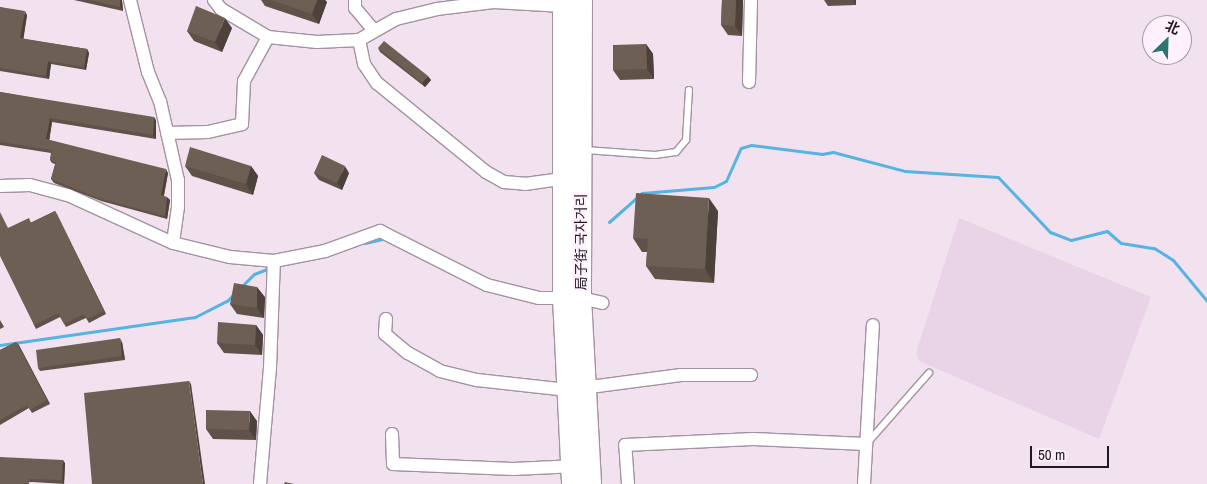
<!DOCTYPE html>
<meta charset="utf-8">
<style>
body{margin:0}
#map{position:relative;width:1207px;height:484px;overflow:hidden;background:#f2e2f0;font-family:"Archivo Narrow","Noto Sans SC","Noto Sans KR",sans-serif}
div>[style]{position:absolute}
[style*='--x']{left:calc(var(--x)*1px);top:calc(var(--y)*1px);width:calc(var(--w)*1px);rotate:calc(var(--a)*1deg)}
.built>*{inset:0;background:#e9d3e7}
.stream>*{height:3px;margin:-1.5px;padding:0 1.5px;transform-origin:1.5px;border-radius:1.5px;background:#57b3e1}
.roads{filter:drop-shadow(1px 0 #a293a0) drop-shadow(-1px 0 #a293a0) drop-shadow(0 1px #a293a0) drop-shadow(0 -1px #a293a0)}
.service>*{height:6px;margin:-3px;padding:0 3px;transform-origin:3px;border-radius:3px;background:#fff}
.minor>*{height:12px;margin:-6px;padding:0 6px;transform-origin:6px;border-radius:6px;background:#fff}
.primary>*{height:20px;margin:-10px;padding:0 10px;transform-origin:10px;border-radius:10px;background:#fff}
.wall>*{inset:0;background:#5f5248}
.shaded-wall>*{inset:0;background:#4d423b}
.building>*{inset:0;background:#6e5f54}
span{translate:-50% -50%;white-space:nowrap;text-align:center;line-height:1.15;-webkit-text-stroke:5px #fef1fc;paint-order:stroke}
.street-label{font-size:14px;color:#201a1f}
.north{position:absolute;left:1142px;top:15px;width:50px;height:50px;box-sizing:border-box;background:#fef1fc;border:1px solid #a59ba4;border-radius:50%;rotate:24deg;font-size:14px;font-weight:700;line-height:20px;text-align:center;color:#201a1f}
.north::after{content:'';display:block;margin:auto;width:18px;height:22px;background:#2c7571;clip-path:polygon(50% 0,100% 100%,50% 72%,0 100%)}
.scale{position:absolute;left:1030px;top:446px;width:79px;height:22px;box-sizing:border-box;border:2px solid #201a1f;border-top:0;padding-left:6px;font-size:15px;line-height:18px;white-space:nowrap;color:#201a1f;-webkit-text-stroke:4px #fef1fc;paint-order:stroke}
</style>
<div id="map">
<div class="built">
<div style="clip-path:polygon(959px 218px,1151px 297px,1099px 439px,919px 361px,916px 353px)"></div>
</div>
<div class="stream">
<div style="--x:609;--y:222;--w:44;--a:-41.3"></div>
<div style="--x:642;--y:193;--w:72;--a:-4.8"></div>
<div style="--x:714;--y:187;--w:13;--a:-27"></div>
<div style="--x:726;--y:181;--w:36;--a:-66"></div>
<div style="--x:741;--y:148;--w:10;--a:-17"></div>
<div style="--x:751;--y:145;--w:72;--a:7.2"></div>
<div style="--x:822;--y:154;--w:11;--a:-10"></div>
<div style="--x:833;--y:152;--w:74;--a:14.8"></div>
<div style="--x:905;--y:171;--w:93;--a:3.7"></div>
<div style="--x:998;--y:177;--w:76;--a:46.6"></div>
<div style="--x:1050;--y:232;--w:22;--a:21"></div>
<div style="--x:1071;--y:240;--w:37;--a:-14"></div>
<div style="--x:1107;--y:231;--w:18;--a:41"></div>
<div style="--x:1121;--y:243;--w:33;--a:9"></div>
<div style="--x:1154;--y:248;--w:22;--a:32"></div>
<div style="--x:1173;--y:260;--w:53;--a:50.3"></div>
<div style="--x:365;--y:243;--w:22;--a:-13"></div>
<div style="--x:241;--y:287;--w:18;--a:-45"></div>
<div style="--x:254;--y:274;--w:17;--a:-21"></div>
<div style="--x:0;--y:345;--w:197;--a:-8.2"></div>
<div style="--x:195;--y:317;--w:36;--a:-27"></div>
<div style="--x:227;--y:301;--w:10;--a:-45"></div>
</div>
<div class="roads">
<div class="service">
<div style="--x:585;--y:150;--w:70;--a:4.1"></div>
<div style="--x:655;--y:155;--w:21;--a:-8"></div>
<div style="--x:676;--y:152;--w:16;--a:-50"></div>
<div style="--x:686;--y:140;--w:50;--a:-86.6"></div>
<div style="--x:869;--y:441;--w:91;--a:-48.6"></div>
</div>
<div class="minor">
<div style="--x:130;--y:0;--w:74;--a:76"></div>
<div style="--x:148;--y:72;--w:31;--a:68"></div>
<div style="--x:160;--y:101;--w:81;--a:77.2"></div>
<div style="--x:178;--y:180;--w:27;--a:90"></div>
<div style="--x:178;--y:207;--w:36;--a:98"></div>
<div style="--x:214;--y:0;--w:11;--a:52"></div>
<div style="--x:221;--y:9;--w:55;--a:30.8"></div>
<div style="--x:268;--y:37;--w:49;--a:5.8"></div>
<div style="--x:317;--y:42;--w:42;--a:-2.7"></div>
<div style="--x:359;--y:40;--w:43;--a:-29.6"></div>
<div style="--x:396;--y:19;--w:42;--a:-13.7"></div>
<div style="--x:437;--y:9;--w:57;--a:-7"></div>
<div style="--x:494;--y:2;--w:69;--a:3.3"></div>
<div style="--x:355;--y:0;--w:8;--a:90"></div>
<div style="--x:355;--y:8;--w:30;--a:50"></div>
<div style="--x:359;--y:40;--w:25;--a:78"></div>
<div style="--x:364;--y:64;--w:23;--a:56"></div>
<div style="--x:377;--y:83;--w:141;--a:39.2"></div>
<div style="--x:486;--y:172;--w:21;--a:29"></div>
<div style="--x:504;--y:182;--w:21;--a:5"></div>
<div style="--x:525;--y:184;--w:37;--a:-8"></div>
<div style="--x:749;--y:82;--w:82;--a:-88.6"></div>
<div style="--x:167;--y:133;--w:41;--a:-1.4"></div>
<div style="--x:208;--y:132;--w:35;--a:-13"></div>
<div style="--x:242;--y:124;--w:43;--a:-87.3"></div>
<div style="--x:244;--y:81;--w:50;--a:-61.4"></div>
<div style="--x:0;--y:186;--w:30;--a:-2"></div>
<div style="--x:30;--y:185;--w:39;--a:15"></div>
<div style="--x:68;--y:195;--w:115;--a:24.6"></div>
<div style="--x:173;--y:243;--w:59;--a:13.8"></div>
<div style="--x:230;--y:257;--w:44;--a:5.2"></div>
<div style="--x:274;--y:261;--w:52;--a:-11.1"></div>
<div style="--x:325;--y:251;--w:59;--a:-20"></div>
<div style="--x:380;--y:231;--w:120;--a:26.8"></div>
<div style="--x:487;--y:285;--w:54;--a:14"></div>
<div style="--x:539;--y:298;--w:42;--a:0"></div>
<div style="--x:581;--y:298;--w:22;--a:13"></div>
<div style="--x:386;--y:319;--w:15;--a:94"></div>
<div style="--x:385;--y:334;--w:30;--a:40"></div>
<div style="--x:408;--y:353;--w:37;--a:29"></div>
<div style="--x:440;--y:371;--w:38;--a:14"></div>
<div style="--x:477;--y:380;--w:91;--a:6.3"></div>
<div style="--x:567;--y:390;--w:115;--a:-7.5"></div>
<div style="--x:681;--y:375;--w:70;--a:0"></div>
<div style="--x:392;--y:434;--w:30;--a:88"></div>
<div style="--x:393;--y:464;--w:120;--a:2.4"></div>
<div style="--x:513;--y:469;--w:64;--a:-2.7"></div>
<div style="--x:260;--y:484;--w:116;--a:-85.1"></div>
<div style="--x:270;--y:368;--w:107;--a:-87.9"></div>
<div style="--x:628;--y:484;--w:39;--a:-94"></div>
<div style="--x:625;--y:445;--w:128;--a:-2.7"></div>
<div style="--x:753;--y:439;--w:113;--a:2.5"></div>
<div style="--x:864;--y:484;--w:159;--a:-86.8"></div>
</div>
<div class="primary">
<div style="--x:563;--y:0;--w:298;--a:90"></div>
<div style="--x:563;--y:298;--w:186;--a:87.2"></div>
<div style="--x:582;--y:0;--w:298;--a:90.2"></div>
<div style="--x:581;--y:298;--w:186;--a:86.9"></div>
</div>
</div>
<div class="wall">
<div style="clip-path:polygon(74px 0,122px 0,123px 11px)"></div>
<div style="clip-path:polygon(261px 0,325px 0,327px 2px,319px 24px,265px 6px)"></div>
<div style="clip-path:polygon(722px 0,743px 0,742px 36px,728px 35px,721px 25px)"></div>
<div style="clip-path:polygon(824px 0,856px 0,856px 5px,828px 6px)"></div>
<div style="clip-path:polygon(0 7px,27px 15px,23px 39px,87px 49px,89px 53px,86px 70px,51px 64px,49px 79px,0 71px)"></div>
<div style="clip-path:polygon(232px 28px,222px 52px,194px 41px,187px 31px)"></div>
<div style="clip-path:polygon(646px 44px,653px 54px,654px 79px,620px 80px,613px 70px)"></div>
<div style="clip-path:polygon(378px 48px,431px 80px,425px 87px,380px 52px)"></div>
<div style="clip-path:polygon(0 92px,156px 120px,156px 139px,52px 122px,49px 140px,168px 173px,164px 196px,170px 200px,167px 219px,101px 201px,54px 183px,51px 179px,55px 164px,52px 163px,50px 160px,51px 153px,0 145px)"></div>
<div style="clip-path:polygon(185px 166px,251px 166px,258px 176px,253px 195px,192px 176px)"></div>
<div style="clip-path:polygon(314px 173px,349px 173px,342px 190px,319px 180px)"></div>
<div style="clip-path:polygon(55px 211px,106px 314px,89px 323px,86px 318px,66px 327px,60px 317px,36px 329px,34px 325px,8px 228px,32px 222px)"></div>
<div style="clip-path:polygon(718px 211px,714px 283px,655px 279px,646px 266px,647px 252px,642px 252px,633px 238px)"></div>
<div style="clip-path:polygon(265px 297px,264px 318px,237px 314px,230px 304px)"></div>
<div style="clip-path:polygon(0 320px,4px 327px,0 329px)"></div>
<div style="clip-path:polygon(256px 325px,263px 335px,262px 355px,224px 353px,217px 343px)"></div>
<div style="clip-path:polygon(16px 342px,50px 404px,32px 413px,29px 408px,0 425px,0 350px)"></div>
<div style="clip-path:polygon(122px 342px,125px 360px,40px 371px,38px 368px)"></div>
<div style="clip-path:polygon(257px 421px,256px 440px,213px 439px,206px 429px)"></div>
<div style="clip-path:polygon(65px 463px,64px 484px,32px 482px,0 484px)"></div>
</div>
<div class="shaded-wall">
<div style="clip-path:polygon(120px 0,122px 0,123px 11px,120px 7px)"></div>
<div style="clip-path:polygon(317px 0,325px 0,327px 2px,319px 24px,312px 14px)"></div>
<div style="clip-path:polygon(736px 0,743px 0,742px 36px,735px 26px)"></div>
<div style="clip-path:polygon(853px 0,856px 0,856px 5px)"></div>
<div style="clip-path:polygon(25px 11px,27px 15px,23px 42px,20px 38px)"></div>
<div style="clip-path:polygon(225px 18px,232px 28px,222px 52px,215px 42px)"></div>
<div style="clip-path:polygon(646px 44px,653px 54px,654px 79px,647px 69px)"></div>
<div style="clip-path:polygon(87px 49px,89px 53px,86px 70px,84px 67px)"></div>
<div style="clip-path:polygon(48px 61px,51px 64px,49px 79px,46px 76px)"></div>
<div style="clip-path:polygon(428px 76px,431px 80px,425px 87px,422px 83px)"></div>
<div style="clip-path:polygon(154px 117px,156px 120px,156px 139px,153px 135px)"></div>
<div style="clip-path:polygon(50px 118px,52px 122px,49px 142px,46px 139px)"></div>
<div style="clip-path:polygon(251px 166px,258px 176px,253px 195px,246px 184px)"></div>
<div style="clip-path:polygon(345px 166px,349px 173px,342px 190px,337px 183px)"></div>
<div style="clip-path:polygon(166px 169px,168px 173px,163px 199px,161px 195px)"></div>
<div style="clip-path:polygon(167px 197px,170px 200px,167px 219px,165px 216px)"></div>
<div style="clip-path:polygon(709px 198px,718px 211px,714px 283px,705px 269px)"></div>
<div style="clip-path:polygon(55px 211px,57px 214px,106px 314px,104px 311px)"></div>
<div style="clip-path:polygon(257px 287px,265px 297px,264px 318px,257px 308px)"></div>
<div style="clip-path:polygon(256px 325px,263px 335px,262px 355px,255px 345px)"></div>
<div style="clip-path:polygon(120px 338px,122px 342px,125px 360px,122px 356px)"></div>
<div style="clip-path:polygon(16px 342px,19px 345px,50px 404px,47px 400px)"></div>
<div style="clip-path:polygon(189px 381px,191px 384px,205px 484px,203px 484px)"></div>
<div style="clip-path:polygon(250px 411px,257px 421px,256px 440px,249px 430px)"></div>
<div style="clip-path:polygon(63px 460px,65px 463px,64px 484px,62px 480px)"></div>
</div>
<div class="building">
<div style="clip-path:polygon(90px 0,120px 0,120px 7px)"></div>
<div style="clip-path:polygon(271px 0,317px 0,312px 14px)"></div>
<div style="clip-path:polygon(722px 0,736px 0,735px 26px,721px 25px)"></div>
<div style="clip-path:polygon(196px 6px,225px 18px,215px 42px,187px 31px)"></div>
<div style="clip-path:polygon(0 7px,25px 11px,20px 38px,87px 49px,84px 67px,48px 61px,46px 76px,0 68px)"></div>
<div style="clip-path:polygon(384px 41px,428px 76px,422px 83px,378px 48px)"></div>
<div style="clip-path:polygon(646px 44px,647px 69px,613px 70px,613px 45px)"></div>
<div style="clip-path:polygon(0 92px,154px 117px,153px 135px,50px 118px,46px 139px,166px 169px,161px 195px,167px 197px,165px 216px,98px 198px,51px 179px,56px 162px,50px 160px,52px 150px,0 142px)"></div>
<div style="clip-path:polygon(190px 147px,251px 166px,246px 184px,185px 166px)"></div>
<div style="clip-path:polygon(322px 155px,345px 166px,337px 183px,314px 173px)"></div>
<div style="clip-path:polygon(636px 193px,709px 198px,705px 269px,646px 266px,648px 239px,633px 238px)"></div>
<div style="clip-path:polygon(55px 211px,104px 311px,87px 319px,84px 314px,64px 324px,59px 313px,34px 325px,0 256px,0 212px,8px 228px,29px 218px,31px 223px)"></div>
<div style="clip-path:polygon(234px 283px,257px 287px,257px 308px,230px 304px)"></div>
<div style="clip-path:polygon(218px 322px,256px 325px,255px 345px,217px 343px)"></div>
<div style="clip-path:polygon(120px 338px,122px 356px,38px 368px,36px 350px)"></div>
<div style="clip-path:polygon(16px 342px,47px 400px,30px 410px,27px 405px,0 420px,0 350px)"></div>
<div style="clip-path:polygon(189px 381px,203px 484px,92px 484px,84px 393px)"></div>
<div style="clip-path:polygon(206px 410px,250px 411px,249px 430px,206px 429px)"></div>
<div style="clip-path:polygon(0 457px,63px 460px,62px 480px,29px 479px,29px 484px,0 484px)"></div>
<div style="clip-path:polygon(285px 482px,294px 484px,284px 484px)"></div>
</div>
<div class="street-label">
<span style="left:581px;top:242px;rotate:-90deg">局子街 국자거리</span>
</div>
<div class="north">北</div>
<div class="scale">50 m</div>
</div>
